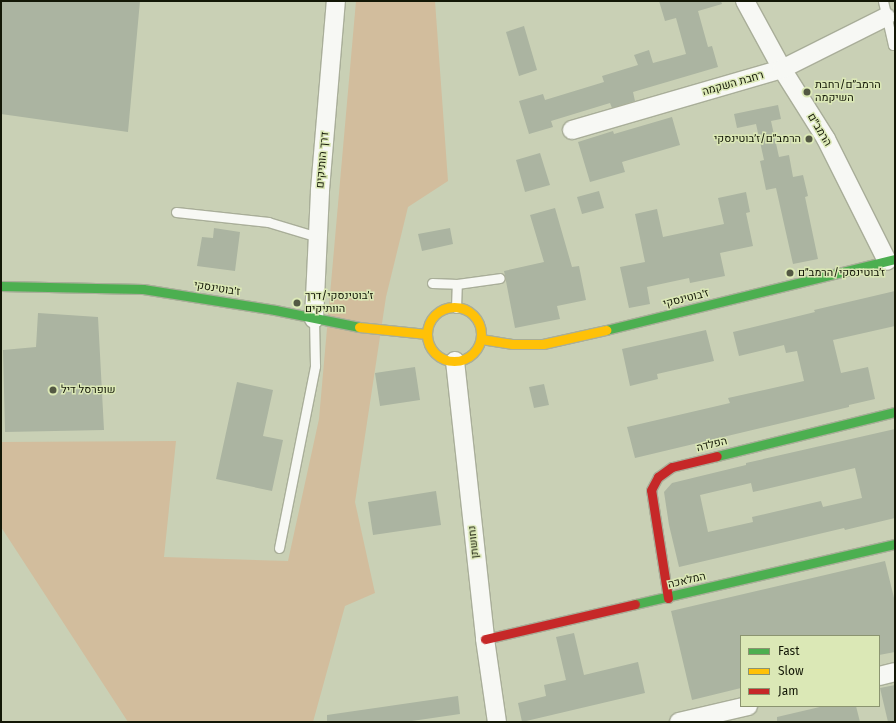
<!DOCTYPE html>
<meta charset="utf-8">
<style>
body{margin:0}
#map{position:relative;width:896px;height:723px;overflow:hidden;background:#c9d0b5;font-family:"Fira Sans",Heebo,sans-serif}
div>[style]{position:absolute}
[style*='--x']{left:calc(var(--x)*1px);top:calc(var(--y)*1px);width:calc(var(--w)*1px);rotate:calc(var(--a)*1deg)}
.green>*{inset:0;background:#d2bd9d}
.building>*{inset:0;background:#abb4a1}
.roads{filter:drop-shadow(1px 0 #a9ae99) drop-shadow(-1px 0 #a9ae99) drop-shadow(0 1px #a9ae99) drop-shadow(0 -1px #a9ae99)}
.lane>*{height:9px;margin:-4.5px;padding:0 4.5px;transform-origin:4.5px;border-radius:4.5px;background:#f7f8f4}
.street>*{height:18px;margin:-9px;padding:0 9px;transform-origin:9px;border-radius:9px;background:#f7f8f4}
.fast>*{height:9px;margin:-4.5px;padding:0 4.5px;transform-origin:4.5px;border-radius:4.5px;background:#4caf50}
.slow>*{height:9px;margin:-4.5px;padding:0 4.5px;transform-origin:4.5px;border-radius:4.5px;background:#ffc107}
.slow>.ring{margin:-4.5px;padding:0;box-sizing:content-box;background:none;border:9px solid #ffc107;border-radius:50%}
.jam>*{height:9px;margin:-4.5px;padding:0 4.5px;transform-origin:4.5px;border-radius:4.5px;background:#c62828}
.dots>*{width:11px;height:11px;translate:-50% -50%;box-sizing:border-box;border:2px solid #dbe8b6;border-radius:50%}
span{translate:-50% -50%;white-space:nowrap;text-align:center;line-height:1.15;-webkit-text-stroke:3px #dbe8b6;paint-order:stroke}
.street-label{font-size:11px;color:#131706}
.poi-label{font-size:11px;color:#131706}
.left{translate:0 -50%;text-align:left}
.right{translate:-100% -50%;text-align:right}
.frame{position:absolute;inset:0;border:2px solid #131706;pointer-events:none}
.legend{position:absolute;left:740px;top:635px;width:140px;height:72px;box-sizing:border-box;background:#dbe8b6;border:1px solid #8b9470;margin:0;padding:5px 7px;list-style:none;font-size:12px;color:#131706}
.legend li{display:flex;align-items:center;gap:8px;height:20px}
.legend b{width:20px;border:1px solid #8b9470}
</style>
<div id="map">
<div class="green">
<div style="clip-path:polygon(356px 1px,435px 1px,448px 181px,408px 207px,386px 297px,355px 502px,375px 593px,345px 606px,313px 722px,128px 722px,1px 527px,1px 442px,176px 441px,164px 557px,288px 561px,319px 419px)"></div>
</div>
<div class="building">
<div style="clip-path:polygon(1px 1px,140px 1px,128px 132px,1px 114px)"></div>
<div style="clip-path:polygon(659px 1px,721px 1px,722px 4px,698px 11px,708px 47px,712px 46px,718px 67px,633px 92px,635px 101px,612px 108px,610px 103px,551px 121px,553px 127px,529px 134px,519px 101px,543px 94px,545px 100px,604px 82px,602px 76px,638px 65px,634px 55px,649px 50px,653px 63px,686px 54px,676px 18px,665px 21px)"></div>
<div style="clip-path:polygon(524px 26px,537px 70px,519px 76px,506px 32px)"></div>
<div style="clip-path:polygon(778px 105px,781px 119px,771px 121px,779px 157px,789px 155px,793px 177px,803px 175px,808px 196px,805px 197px,818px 259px,793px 264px,776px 188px,766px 190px,760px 161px,764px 160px,756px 124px,737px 128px,734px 114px)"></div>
<div style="clip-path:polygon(672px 117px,680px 145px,622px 162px,625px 172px,590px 182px,578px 142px,613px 131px,614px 134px)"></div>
<div style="clip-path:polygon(540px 153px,550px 185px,525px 192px,516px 160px)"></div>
<div style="clip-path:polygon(599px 191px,604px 208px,582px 214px,577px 197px)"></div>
<div style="clip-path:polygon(746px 192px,750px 212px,746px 213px,753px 246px,720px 253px,725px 276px,690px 283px,689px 278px,647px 287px,650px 304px,629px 308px,620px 267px,645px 262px,635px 214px,657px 209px,663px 237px,724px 224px,718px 198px)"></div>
<div style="clip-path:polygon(555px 208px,572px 267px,579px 266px,586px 300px,557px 306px,560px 319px,515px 328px,504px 271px,544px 262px,530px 215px)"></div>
<div style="clip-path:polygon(214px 228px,240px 232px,235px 271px,197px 266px,202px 237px,213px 238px)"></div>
<div style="clip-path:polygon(450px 228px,453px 244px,422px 251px,418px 234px)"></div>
<div style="clip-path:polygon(895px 291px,895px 326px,833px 340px,841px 373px,868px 367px,875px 399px,849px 405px,849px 407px,635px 458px,627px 427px,730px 403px,728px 398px,804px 381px,797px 351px,786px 353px,784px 345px,739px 356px,733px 332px,815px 312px,814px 310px)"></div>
<div style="clip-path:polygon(38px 313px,98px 317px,104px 430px,5px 432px,3px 350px,36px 347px)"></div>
<div style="clip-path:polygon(706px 330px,714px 361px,657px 374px,658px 379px,630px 386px,622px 349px)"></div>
<div style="clip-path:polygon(415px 367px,420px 400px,380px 406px,375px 373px)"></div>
<div style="clip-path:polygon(237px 382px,273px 390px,263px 436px,283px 440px,272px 491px,216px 479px)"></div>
<div style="clip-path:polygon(544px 384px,549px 405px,534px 408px,529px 387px)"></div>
<div style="clip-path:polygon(evenodd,895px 429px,895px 518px,845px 530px,844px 528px,679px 567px,669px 525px,664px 492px,672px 483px,746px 465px,746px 463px,895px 429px,855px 468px,862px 498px,823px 507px,821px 501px,752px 517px,753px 522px,708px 532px,700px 495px,751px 483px,753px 492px,855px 468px)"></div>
<div style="clip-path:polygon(436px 491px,441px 525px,373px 535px,368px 502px)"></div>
<div style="clip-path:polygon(885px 561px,895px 602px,895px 652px,879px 655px,879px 636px,741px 636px,741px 688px,692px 700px,671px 611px)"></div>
<div style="clip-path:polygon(574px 633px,584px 675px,638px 662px,645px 693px,522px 722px,518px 703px,546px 696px,544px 685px,566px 680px,556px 637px)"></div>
<div style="clip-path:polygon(895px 685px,895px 722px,888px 722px,880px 688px)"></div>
<div style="clip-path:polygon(458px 696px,460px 714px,405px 722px,327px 722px,327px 715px)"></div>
<div style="clip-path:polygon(824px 706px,856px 706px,860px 722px,777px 722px,777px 717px)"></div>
</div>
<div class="roads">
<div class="lane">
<div style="--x:883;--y:1;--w:45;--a:77.2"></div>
<div style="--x:893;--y:45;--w:2;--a:-27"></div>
<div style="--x:176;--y:212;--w:93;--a:6.2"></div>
<div style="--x:268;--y:222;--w:52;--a:16.7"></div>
<div style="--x:432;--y:283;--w:25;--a:2"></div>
<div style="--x:457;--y:284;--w:43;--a:-7.9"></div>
<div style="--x:456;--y:308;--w:24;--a:-88"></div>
<div style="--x:279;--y:548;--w:186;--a:-78.8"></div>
<div style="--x:315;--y:366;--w:47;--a:-91.2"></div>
</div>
<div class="street">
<div style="--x:745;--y:1;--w:77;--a:61.4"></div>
<div style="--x:782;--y:69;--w:83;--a:57.8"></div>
<div style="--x:826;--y:139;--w:136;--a:63.4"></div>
<div style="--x:572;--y:130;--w:219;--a:-16.2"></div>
<div style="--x:782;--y:69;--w:116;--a:-26.6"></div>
<div style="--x:314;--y:319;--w:129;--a:-87.3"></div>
<div style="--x:320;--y:190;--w:190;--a:-85.2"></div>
<div style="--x:455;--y:361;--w:280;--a:83.8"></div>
<div style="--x:485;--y:639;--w:84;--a:81.8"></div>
<div style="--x:879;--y:676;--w:16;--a:-14"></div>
<div style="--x:679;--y:722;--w:71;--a:-13.1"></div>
</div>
<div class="fast">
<div style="--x:1;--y:286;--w:142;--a:1.2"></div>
<div style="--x:143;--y:289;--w:134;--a:9"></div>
<div style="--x:275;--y:310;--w:86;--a:11.4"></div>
<div style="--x:606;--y:330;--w:298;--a:-13.8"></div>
<div style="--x:717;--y:456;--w:183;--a:-13.9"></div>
<div style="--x:635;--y:604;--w:267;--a:-13"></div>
</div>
<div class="slow">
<div class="ring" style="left:427px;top:307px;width:45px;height:45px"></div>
<div style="--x:359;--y:327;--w:68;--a:5.9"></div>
<div style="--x:481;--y:339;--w:31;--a:9"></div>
<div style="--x:512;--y:344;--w:31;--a:0"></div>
<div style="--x:543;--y:344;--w:65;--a:-12.5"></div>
</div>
<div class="jam">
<div style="--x:668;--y:598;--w:109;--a:-98.9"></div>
<div style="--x:651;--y:490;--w:15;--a:-62"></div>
<div style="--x:658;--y:477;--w:17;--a:-36"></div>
<div style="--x:672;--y:467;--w:46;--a:-13.7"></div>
<div style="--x:485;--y:639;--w:154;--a:-13.1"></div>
</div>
</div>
<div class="dots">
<div style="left:807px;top:92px;background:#535843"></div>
<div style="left:809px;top:139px;background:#535843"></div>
<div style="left:790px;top:273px;background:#535843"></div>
<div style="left:297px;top:303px;background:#535843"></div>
<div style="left:53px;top:390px;background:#535843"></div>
</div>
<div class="street-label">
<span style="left:733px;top:84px;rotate:-16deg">רחבת השקמה</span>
<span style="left:819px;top:130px;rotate:59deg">הרמב"ם</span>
<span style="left:323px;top:160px;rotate:-85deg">דרך הותיקים</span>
<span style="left:217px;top:289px;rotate:9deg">ז'בוטינסקי</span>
<span style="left:686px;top:299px;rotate:-14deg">ז'בוטינסקי</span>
<span style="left:712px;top:445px;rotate:-14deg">הפלדה</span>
<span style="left:474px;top:542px;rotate:-96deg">נחושתן</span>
<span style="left:687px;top:581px;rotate:-13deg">המלאכה</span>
</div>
<div class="poi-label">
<span class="left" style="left:815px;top:92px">הרמב״ם/רחבת<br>השיקמה</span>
<span class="right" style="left:801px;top:139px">הרמב״ם/ז׳בוטינסקי</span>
<span class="left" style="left:798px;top:273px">ז׳בוטינסקי/הרמב״ם</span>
<span class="left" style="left:305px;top:303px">ז׳בוטינסקי/דרך<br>הוותיקים</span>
<span class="left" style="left:61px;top:390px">שופרסל דיל</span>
</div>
<div class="frame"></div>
<ul class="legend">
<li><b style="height:5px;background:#4caf50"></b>Fast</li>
<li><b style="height:5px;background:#ffc107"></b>Slow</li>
<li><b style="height:5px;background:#c62828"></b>Jam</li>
</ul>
</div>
